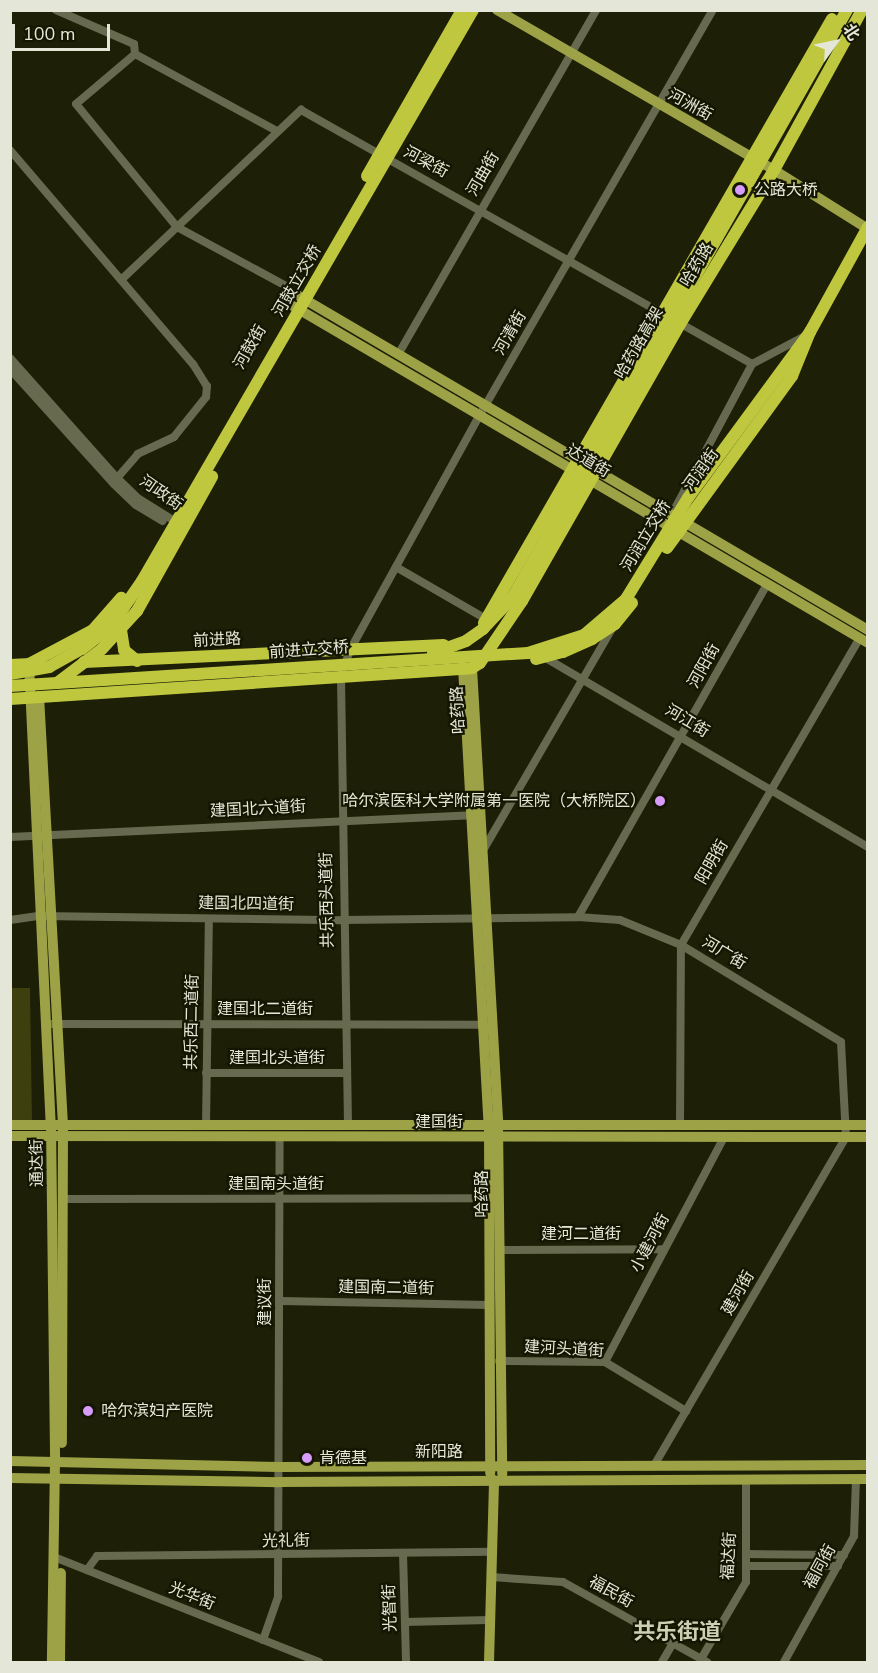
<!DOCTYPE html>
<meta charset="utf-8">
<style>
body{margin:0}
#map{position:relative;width:878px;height:1673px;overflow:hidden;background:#1d1f07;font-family:"Nunito Sans","Noto Sans SC",sans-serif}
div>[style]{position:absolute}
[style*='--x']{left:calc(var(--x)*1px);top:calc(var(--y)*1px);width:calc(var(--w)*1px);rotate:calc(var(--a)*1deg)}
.green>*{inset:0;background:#3d3f0e}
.minor>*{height:8px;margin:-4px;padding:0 4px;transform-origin:4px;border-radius:4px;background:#676a4f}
.major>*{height:10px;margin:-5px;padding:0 5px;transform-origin:5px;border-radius:5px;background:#9ca245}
.highway>*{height:12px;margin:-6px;padding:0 6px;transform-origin:6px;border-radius:6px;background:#bfc73f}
.dots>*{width:16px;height:16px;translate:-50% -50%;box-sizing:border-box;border:3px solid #141601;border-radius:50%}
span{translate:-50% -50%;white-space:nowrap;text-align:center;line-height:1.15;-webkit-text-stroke:4.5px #141601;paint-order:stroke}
.street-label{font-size:16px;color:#e4e6d7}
.poi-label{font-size:16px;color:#e4e6d7}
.left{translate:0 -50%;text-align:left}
.right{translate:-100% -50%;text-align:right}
.district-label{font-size:22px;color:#cdd0b3;font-weight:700}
.frame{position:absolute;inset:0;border:12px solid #e4e6d7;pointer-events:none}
.north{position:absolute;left:806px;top:12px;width:60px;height:60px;-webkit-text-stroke:4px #141601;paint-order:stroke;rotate:57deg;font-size:16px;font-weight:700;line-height:24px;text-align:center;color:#e4e6d7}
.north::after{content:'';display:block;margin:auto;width:21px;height:27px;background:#e4e6d7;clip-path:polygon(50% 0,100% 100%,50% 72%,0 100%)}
.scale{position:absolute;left:12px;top:24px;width:98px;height:27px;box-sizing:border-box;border:3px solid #e4e6d7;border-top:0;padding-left:8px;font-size:18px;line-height:21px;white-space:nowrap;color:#e4e6d7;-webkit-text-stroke:4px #141601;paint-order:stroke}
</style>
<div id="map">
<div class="green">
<div style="clip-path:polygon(11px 988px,30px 988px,32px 1122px,11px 1122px)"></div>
</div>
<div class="minor">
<div style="--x:56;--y:10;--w:85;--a:23.6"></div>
<div style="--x:134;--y:44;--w:10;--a:84"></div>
<div style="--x:135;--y:54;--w:162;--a:28.5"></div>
<div style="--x:135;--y:54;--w:77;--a:139.7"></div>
<div style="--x:76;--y:104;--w:159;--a:50.6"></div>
<div style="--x:177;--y:227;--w:124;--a:28.4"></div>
<div style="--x:10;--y:150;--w:282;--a:49.5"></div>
<div style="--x:193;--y:364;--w:26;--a:58"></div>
<div style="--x:207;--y:386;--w:11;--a:95"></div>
<div style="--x:206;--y:397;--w:51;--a:128.7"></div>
<div style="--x:174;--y:437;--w:40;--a:155"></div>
<div style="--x:138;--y:454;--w:32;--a:131"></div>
<div style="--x:121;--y:280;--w:248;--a:-43.4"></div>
<div style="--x:301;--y:110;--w:418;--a:29.4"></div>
<div style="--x:676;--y:321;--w:87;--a:29.5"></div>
<div style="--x:399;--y:353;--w:396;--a:-60.1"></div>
<div style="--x:10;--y:358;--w:161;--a:48.3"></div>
<div style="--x:117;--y:478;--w:30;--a:44"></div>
<div style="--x:139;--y:499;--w:49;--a:31.8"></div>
<div style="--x:10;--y:369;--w:155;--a:47.9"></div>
<div style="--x:114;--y:484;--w:30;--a:44"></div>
<div style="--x:136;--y:505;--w:31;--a:31"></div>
<div style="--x:672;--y:514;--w:170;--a:-61.9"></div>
<div style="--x:752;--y:364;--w:60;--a:-27.8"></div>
<div style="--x:396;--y:567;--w:104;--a:30"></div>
<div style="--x:544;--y:657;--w:376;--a:30.4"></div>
<div style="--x:10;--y:837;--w:467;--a:-2.7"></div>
<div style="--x:485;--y:847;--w:255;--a:-59.8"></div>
<div style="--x:578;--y:917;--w:381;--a:-60.4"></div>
<div style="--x:10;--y:920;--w:30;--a:-8"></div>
<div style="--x:40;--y:916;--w:303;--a:0.8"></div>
<div style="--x:343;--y:920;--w:235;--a:-0.7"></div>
<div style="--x:578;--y:917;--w:42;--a:4.1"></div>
<div style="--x:620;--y:920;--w:66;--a:22.3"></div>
<div style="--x:681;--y:945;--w:187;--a:31.2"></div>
<div style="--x:841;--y:1042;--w:95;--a:87"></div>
<div style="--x:846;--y:1137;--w:379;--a:120.3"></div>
<div style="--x:46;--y:1024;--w:439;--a:0.1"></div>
<div style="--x:206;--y:1073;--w:141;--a:0"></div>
<div style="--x:348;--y:1124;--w:449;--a:-90.9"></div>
<div style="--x:341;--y:675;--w:27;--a:-70"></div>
<div style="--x:350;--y:650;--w:271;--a:-61.1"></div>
<div style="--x:481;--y:413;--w:465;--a:-60.1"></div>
<div style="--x:206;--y:1126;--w:207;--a:-89.2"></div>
<div style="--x:680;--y:1126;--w:181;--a:-89.7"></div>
<div style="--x:681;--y:945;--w:355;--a:-59.8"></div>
<div style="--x:63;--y:1199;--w:427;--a:-0.1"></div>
<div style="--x:499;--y:1250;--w:165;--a:-0.3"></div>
<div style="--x:281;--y:1301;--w:209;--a:1.1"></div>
<div style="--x:499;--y:1361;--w:106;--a:0.5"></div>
<div style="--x:605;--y:1362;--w:95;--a:31.2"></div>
<div style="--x:605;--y:1362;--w:252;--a:-62.1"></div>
<div style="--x:403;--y:1553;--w:109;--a:88.4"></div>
<div style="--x:746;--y:1554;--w:98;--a:0.6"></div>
<div style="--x:54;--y:1557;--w:285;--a:21.6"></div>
<div style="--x:746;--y:1566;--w:92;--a:0"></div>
<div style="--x:87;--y:1570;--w:17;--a:-54"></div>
<div style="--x:97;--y:1556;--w:395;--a:-0.6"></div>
<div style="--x:491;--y:1577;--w:72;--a:4"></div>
<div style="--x:563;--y:1582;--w:165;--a:29.1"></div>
<div style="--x:405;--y:1622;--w:84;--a:-1.4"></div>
<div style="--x:263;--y:1640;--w:46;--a:-70.8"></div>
<div style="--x:278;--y:1597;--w:460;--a:-89.8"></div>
<div style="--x:701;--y:1659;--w:89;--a:-59.7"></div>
<div style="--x:746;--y:1582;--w:103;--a:-90"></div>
<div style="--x:662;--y:1662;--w:22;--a:-60"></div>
<div style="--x:784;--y:1662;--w:144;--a:-60.9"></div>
<div style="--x:854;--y:1536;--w:57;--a:-88"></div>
</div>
<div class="major">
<div style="--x:497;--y:10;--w:320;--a:30"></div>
<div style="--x:774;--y:170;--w:111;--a:32.1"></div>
<div style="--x:299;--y:296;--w:660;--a:30.41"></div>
<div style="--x:293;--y:306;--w:666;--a:30.37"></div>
<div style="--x:29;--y:664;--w:462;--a:87.3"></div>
<div style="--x:51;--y:1125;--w:337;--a:89.3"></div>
<div style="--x:55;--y:1462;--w:200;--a:90.9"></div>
<div style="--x:463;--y:667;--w:459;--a:86.8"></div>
<div style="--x:489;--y:1125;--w:348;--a:89.8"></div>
<div style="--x:472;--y:668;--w:458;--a:86.7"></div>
<div style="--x:498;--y:1125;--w:349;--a:89.3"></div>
<div style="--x:39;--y:696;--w:430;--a:86.8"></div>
<div style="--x:63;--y:1125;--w:318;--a:90.2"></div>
<div style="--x:10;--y:1125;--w:858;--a:0"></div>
<div style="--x:10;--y:1136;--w:858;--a:0.07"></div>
<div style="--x:10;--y:1461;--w:269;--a:1.3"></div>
<div style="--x:279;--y:1467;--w:589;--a:-0.19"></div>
<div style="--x:10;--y:1478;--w:269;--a:0.9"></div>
<div style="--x:279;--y:1482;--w:589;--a:-0.29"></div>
<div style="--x:60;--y:1662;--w:89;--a:-89.4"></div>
<div style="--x:489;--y:1662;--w:182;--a:-88.4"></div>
</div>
<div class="highway">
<div style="--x:367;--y:176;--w:191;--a:-60.2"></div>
<div style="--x:667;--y:548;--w:213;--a:-54"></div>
<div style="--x:792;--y:376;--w:48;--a:-67.8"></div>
<div style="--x:810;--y:332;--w:120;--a:-61.1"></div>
<div style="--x:484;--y:623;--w:697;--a:-60.05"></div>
<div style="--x:121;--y:630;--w:20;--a:81"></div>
<div style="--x:124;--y:650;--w:17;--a:40"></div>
<div style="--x:433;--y:653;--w:35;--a:-20"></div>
<div style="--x:466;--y:641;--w:21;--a:-35"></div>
<div style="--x:483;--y:629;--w:42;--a:-46.9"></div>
<div style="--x:512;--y:598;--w:677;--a:-60.33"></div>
<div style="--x:536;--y:659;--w:28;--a:-15"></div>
<div style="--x:563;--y:652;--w:32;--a:-24"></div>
<div style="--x:592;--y:639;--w:27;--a:-33"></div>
<div style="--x:615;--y:624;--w:27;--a:-51"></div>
<div style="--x:84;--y:662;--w:360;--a:-2.7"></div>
<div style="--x:29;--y:664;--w:72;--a:-28"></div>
<div style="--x:93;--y:630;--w:43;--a:-48.8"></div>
<div style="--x:10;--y:665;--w:21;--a:-3"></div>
<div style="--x:10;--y:674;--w:40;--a:-10"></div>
<div style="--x:49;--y:667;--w:38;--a:-29"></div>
<div style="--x:82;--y:649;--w:37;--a:-38"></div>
<div style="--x:111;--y:626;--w:55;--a:-55.4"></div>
<div style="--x:142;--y:581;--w:660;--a:-59.9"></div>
<div style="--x:57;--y:683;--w:56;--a:-37.1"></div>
<div style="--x:102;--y:649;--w:52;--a:-47.4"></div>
<div style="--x:137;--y:611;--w:154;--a:-60.8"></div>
<div style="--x:10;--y:686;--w:519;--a:-3.65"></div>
<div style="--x:528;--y:653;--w:59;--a:-17.8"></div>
<div style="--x:584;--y:635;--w:55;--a:-40.6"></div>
<div style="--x:626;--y:599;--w:119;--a:-58.5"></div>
<div style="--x:688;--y:498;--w:206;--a:-53.7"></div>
<div style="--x:10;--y:699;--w:463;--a:-3.8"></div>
<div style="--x:472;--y:668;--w:9;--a:-32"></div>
<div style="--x:480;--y:663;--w:75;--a:-55.9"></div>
<div style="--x:522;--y:601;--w:319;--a:-60.3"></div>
<div style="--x:680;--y:324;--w:180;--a:-58.6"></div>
<div style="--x:774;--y:170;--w:183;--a:-61.2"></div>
</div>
<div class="dots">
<div style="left:740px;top:190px;background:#d79bf9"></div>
<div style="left:660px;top:801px;background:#d79bf9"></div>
<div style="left:88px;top:1411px;background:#d79bf9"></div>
<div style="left:307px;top:1458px;background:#d79bf9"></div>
</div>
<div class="street-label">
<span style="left:690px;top:105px;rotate:29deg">河洲街</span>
<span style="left:426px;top:162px;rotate:28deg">河梁街</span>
<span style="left:483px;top:174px;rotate:-60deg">河曲街</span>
<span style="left:697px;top:265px;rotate:-59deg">哈药路</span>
<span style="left:297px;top:281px;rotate:-60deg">河鼓立交桥</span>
<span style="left:510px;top:333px;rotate:-60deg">河清街</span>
<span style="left:639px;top:343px;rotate:-60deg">哈药路高架</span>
<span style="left:250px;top:347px;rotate:-60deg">河鼓街</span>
<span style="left:588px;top:461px;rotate:31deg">达道街</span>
<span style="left:701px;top:470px;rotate:-54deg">河润街</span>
<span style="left:161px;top:493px;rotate:35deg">河政街</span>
<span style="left:646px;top:536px;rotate:-59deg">河润立交桥</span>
<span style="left:217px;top:640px;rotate:-3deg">前进路</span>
<span style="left:309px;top:650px;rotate:-4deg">前进立交桥</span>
<span style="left:704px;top:666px;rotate:-61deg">河阳街</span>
<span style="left:458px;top:710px;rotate:-93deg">哈药路</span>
<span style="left:687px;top:721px;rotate:31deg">河江街</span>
<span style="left:258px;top:809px;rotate:-3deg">建国北六道街</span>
<span style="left:712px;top:862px;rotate:-60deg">阳明街</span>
<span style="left:327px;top:900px;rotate:-91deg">共乐西头道街</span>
<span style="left:246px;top:904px;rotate:1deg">建国北四道街</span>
<span style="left:724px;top:953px;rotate:31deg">河广街</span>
<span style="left:265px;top:1009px">建国北二道街</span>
<span style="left:192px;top:1022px;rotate:-89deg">共乐西二道街</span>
<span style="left:277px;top:1058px">建国北头道街</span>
<span style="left:439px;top:1122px">建国街</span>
<span style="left:37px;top:1163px;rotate:-91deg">通达街</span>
<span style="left:276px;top:1184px">建国南头道街</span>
<span style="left:482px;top:1194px;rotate:-90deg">哈药路</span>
<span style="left:581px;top:1234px">建河二道街</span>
<span style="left:650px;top:1243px;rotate:-62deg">小建河街</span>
<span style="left:386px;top:1288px;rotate:1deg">建国南二道街</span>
<span style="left:738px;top:1293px;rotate:-60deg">建河街</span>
<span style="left:265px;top:1302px;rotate:-90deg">建议街</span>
<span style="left:564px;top:1349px;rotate:3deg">建河头道街</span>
<span style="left:439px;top:1452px">新阳路</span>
<span style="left:286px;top:1541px;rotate:-1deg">光礼街</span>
<span style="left:729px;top:1556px;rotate:-87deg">福达街</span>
<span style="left:820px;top:1567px;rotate:-61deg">福同街</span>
<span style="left:611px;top:1592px;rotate:29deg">福民街</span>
<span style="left:192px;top:1596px;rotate:22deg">光华街</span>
<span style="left:390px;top:1608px;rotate:-92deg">光智街</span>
</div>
<div class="poi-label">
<span class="left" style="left:754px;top:190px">公路大桥</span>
<span class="right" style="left:646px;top:801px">哈尔滨医科大学附属第一医院（大桥院区）</span>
<span class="left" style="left:101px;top:1411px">哈尔滨妇产医院</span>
<span class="left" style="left:319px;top:1458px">肯德基</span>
</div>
<div class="district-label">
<span style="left:677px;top:1633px">共乐街道</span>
</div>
<div class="frame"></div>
<div class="north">北</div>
<div class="scale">100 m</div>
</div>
